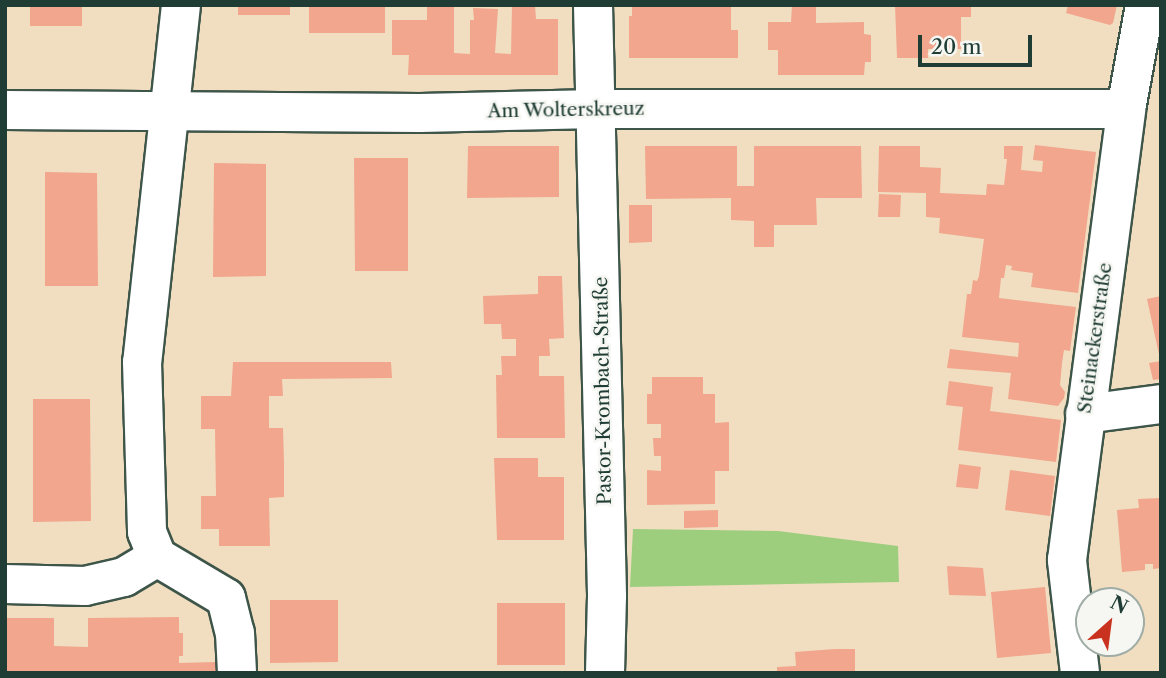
<!DOCTYPE html>
<meta charset="utf-8">
<style>
body{margin:0}
#map{position:relative;width:1166px;height:678px;overflow:hidden;background:#f1dec0;font-family:"Libre Caslon Text",serif}
div>[style]{position:absolute}
[style*='--x']{left:calc(var(--x)*1px);top:calc(var(--y)*1px);width:calc(var(--w)*1px);rotate:calc(var(--a)*1deg)}
.green>*{inset:0;background:#9dce7e}
.building>*{inset:0;background:#f1a68d}
.roads{filter:drop-shadow(2px 0 #3e5549) drop-shadow(-2px 0 #3e5549) drop-shadow(0 2px #3e5549) drop-shadow(0 -2px #3e5549)}
.minor>*{height:38px;margin:-19px;padding:0 19px;transform-origin:19px;border-radius:19px;background:#fff}
span{translate:-50% -50%;white-space:nowrap;text-align:center;line-height:1.15;-webkit-text-stroke:5px #f6f6f2;paint-order:stroke}
.street-label{font-size:19px;color:#1f3d34}
.frame{position:absolute;inset:0;border:7px solid #1f3d34;pointer-events:none}
.north{position:absolute;left:1075px;top:587px;width:70px;height:70px;box-sizing:border-box;background:#f6f6f2;border:2px solid #a0aca6;border-radius:50%;rotate:28deg;font-size:19px;font-weight:700;line-height:28px;text-align:center;color:#1f3d34}
.north::after{content:'';display:block;margin:auto;width:24px;height:32px;background:#c8321e;clip-path:polygon(50% 0,100% 100%,50% 72%,0 100%)}
.scale{position:absolute;left:918px;top:35px;width:114px;height:32px;box-sizing:border-box;border:4px solid #1f3d34;border-top:0;padding-left:9px;font-size:21px;line-height:24px;white-space:nowrap;color:#1f3d34;-webkit-text-stroke:5px #f6f6f2;paint-order:stroke}
</style>
<div id="map">
<div class="green">
<div style="clip-path:polygon(633px 529px,778px 531px,898px 546px,899px 582px,630px 587px)"></div>
</div>
<div class="building">
<div style="clip-path:polygon(30px 5px,82px 5px,82px 26px,30px 26px)"></div>
<div style="clip-path:polygon(238px 5px,290px 5px,290px 15px,238px 15px)"></div>
<div style="clip-path:polygon(309px 5px,385px 5px,385px 33px,309px 33px)"></div>
<div style="clip-path:polygon(427px 5px,454px 5px,454px 53px,470px 54px,470px 20px,474px 20px,473px 8px,498px 9px,495px 53px,511px 54px,512px 5px,535px 5px,536px 19px,558px 19px,558px 75px,408px 75px,409px 55px,392px 55px,392px 20px,427px 20px)"></div>
<div style="clip-path:polygon(632px 5px,731px 5px,731px 30px,738px 30px,738px 58px,629px 58px,629px 16px,632px 16px)"></div>
<div style="clip-path:polygon(792px 5px,816px 5px,816px 23px,864px 22px,864px 34px,871px 35px,871px 62px,865px 62px,864px 75px,778px 75px,778px 50px,768px 50px,768px 22px,791px 22px)"></div>
<div style="clip-path:polygon(895px 5px,971px 5px,971px 17px,961px 17px,961px 49px,928px 49px,928px 58px,897px 58px)"></div>
<div style="clip-path:polygon(1068px 5px,1117px 5px,1113px 23px,1110px 25px,1066px 13px)"></div>
<div style="clip-path:polygon(1035px 145px,1096px 152px,1078px 293px,1031px 287px,1033px 273px,1011px 270px,1012px 266px,1006px 265px,1004px 278px,1001px 278px,999px 298px,1076px 307px,1070px 351px,1064px 350px,1062px 363px,1060px 385px,1065px 392px,1064px 398px,1058px 406px,1008px 399px,1011px 373px,947px 368px,950px 349px,1018px 357px,1019px 343px,962px 337px,967px 294px,971px 294px,973px 280px,977px 281px,979px 276px,984px 239px,939px 233px,940px 218px,926px 217px,926px 193px,878px 192px,879px 146px,920px 146px,920px 167px,941px 168px,940px 193px,986px 195px,987px 184px,1004px 185px,1007px 159px,1004px 159px,1004px 146px,1023px 146px,1021px 170px,1042px 172px,1043px 161px,1033px 160px)"></div>
<div style="clip-path:polygon(468px 146px,559px 146px,559px 197px,467px 198px)"></div>
<div style="clip-path:polygon(645px 146px,737px 146px,737px 186px,754px 186px,754px 146px,861px 146px,862px 198px,816px 198px,817px 225px,774px 225px,774px 247px,754px 247px,754px 221px,731px 220px,731px 198px,646px 199px)"></div>
<div style="clip-path:polygon(354px 158px,408px 158px,408px 271px,355px 271px)"></div>
<div style="clip-path:polygon(214px 163px,266px 164px,266px 276px,213px 277px)"></div>
<div style="clip-path:polygon(45px 172px,97px 173px,98px 286px,45px 286px)"></div>
<div style="clip-path:polygon(879px 194px,901px 195px,900px 217px,878px 217px)"></div>
<div style="clip-path:polygon(629px 205px,652px 205px,652px 242px,629px 243px)"></div>
<div style="clip-path:polygon(538px 276px,562px 276px,564px 338px,549px 339px,550px 356px,539px 356px,539px 376px,564px 376px,565px 438px,497px 438px,496px 375px,502px 375px,501px 356px,516px 356px,516px 339px,502px 339px,501px 324px,484px 324px,483px 296px,538px 294px)"></div>
<div style="clip-path:polygon(1161px 296px,1161px 359px,1160px 359px,1147px 299px)"></div>
<div style="clip-path:polygon(1161px 361px,1161px 379px,1153px 380px,1149px 363px)"></div>
<div style="clip-path:polygon(233px 362px,391px 362px,392px 378px,282px 379px,283px 396px,269px 396px,269px 428px,283px 428px,284px 462px,284px 497px,269px 498px,270px 546px,219px 546px,219px 529px,201px 529px,201px 496px,216px 496px,215px 429px,201px 429px,201px 396px,231px 396px)"></div>
<div style="clip-path:polygon(652px 377px,703px 377px,703px 394px,715px 394px,715px 423px,729px 422px,729px 471px,715px 471px,715px 504px,647px 505px,647px 470px,661px 471px,661px 456px,654px 456px,653px 438px,661px 438px,661px 424px,647px 424px,647px 394px,652px 394px)"></div>
<div style="clip-path:polygon(949px 381px,993px 387px,990px 411px,1061px 420px,1056px 462px,958px 450px,963px 407px,946px 405px)"></div>
<div style="clip-path:polygon(33px 399px,90px 399px,91px 521px,33px 522px)"></div>
<div style="clip-path:polygon(494px 458px,538px 458px,538px 477px,564px 477px,564px 540px,497px 540px)"></div>
<div style="clip-path:polygon(959px 464px,981px 467px,978px 489px,956px 487px)"></div>
<div style="clip-path:polygon(1010px 470px,1055px 476px,1050px 516px,1005px 510px)"></div>
<div style="clip-path:polygon(1161px 498px,1161px 568px,1153px 569px,1153px 564px,1145px 564px,1145px 570px,1122px 572px,1117px 510px,1139px 508px,1138px 499px)"></div>
<div style="clip-path:polygon(718px 510px,718px 527px,684px 528px,684px 511px)"></div>
<div style="clip-path:polygon(947px 566px,983px 568px,986px 596px,949px 595px)"></div>
<div style="clip-path:polygon(1045px 587px,1051px 653px,997px 658px,991px 592px)"></div>
<div style="clip-path:polygon(270px 600px,338px 600px,338px 662px,270px 663px)"></div>
<div style="clip-path:polygon(497px 603px,565px 603px,565px 665px,497px 665px)"></div>
<div style="clip-path:polygon(179px 617px,179px 633px,183px 633px,183px 656px,179px 656px,179px 663px,216px 662px,216px 673px,5px 673px,5px 618px,54px 618px,54px 646px,88px 647px,88px 618px)"></div>
<div style="clip-path:polygon(835px 649px,855px 649px,855px 673px,777px 673px,777px 667px,796px 666px,795px 652px)"></div>
</div>
<div class="roads">
<div class="minor">
<div style="--x:181;--y:5;--w:359;--a:96.2"></div>
<div style="--x:142;--y:362;--w:170;--a:88.3"></div>
<div style="--x:147;--y:532;--w:27;--a:68"></div>
<div style="--x:157;--y:557;--w:80;--a:30.7"></div>
<div style="--x:226;--y:598;--w:36;--a:76"></div>
<div style="--x:235;--y:633;--w:40;--a:87.1"></div>
<div style="--x:593;--y:5;--w:591;--a:88.64"></div>
<div style="--x:607;--y:596;--w:77;--a:91.5"></div>
<div style="--x:5;--y:110;--w:415;--a:0.4"></div>
<div style="--x:420;--y:113;--w:177;--a:-1.3"></div>
<div style="--x:597;--y:109;--w:529;--a:0"></div>
<div style="--x:1085;--y:414;--w:77;--a:-7.5"></div>
<div style="--x:5;--y:584;--w:80;--a:1.4"></div>
<div style="--x:85;--y:586;--w:40;--a:-13"></div>
<div style="--x:124;--y:577;--w:39;--a:-31"></div>
<div style="--x:1080;--y:673;--w:114;--a:-96.6"></div>
<div style="--x:1067;--y:560;--w:455;--a:-82.5"></div>
<div style="--x:1126;--y:109;--w:106;--a:-79.6"></div>
</div>
</div>
<div class="street-label">
<span style="left:566px;top:110px;rotate:-1deg">Am Wolterskreuz</span>
<span style="left:1095px;top:338px;rotate:-82deg">Steinackerstraße</span>
<span style="left:603px;top:391px;rotate:-91deg">Pastor-Krombach-Straße</span>
</div>
<div class="frame"></div>
<div class="north">N</div>
<div class="scale">20 m</div>
</div>
